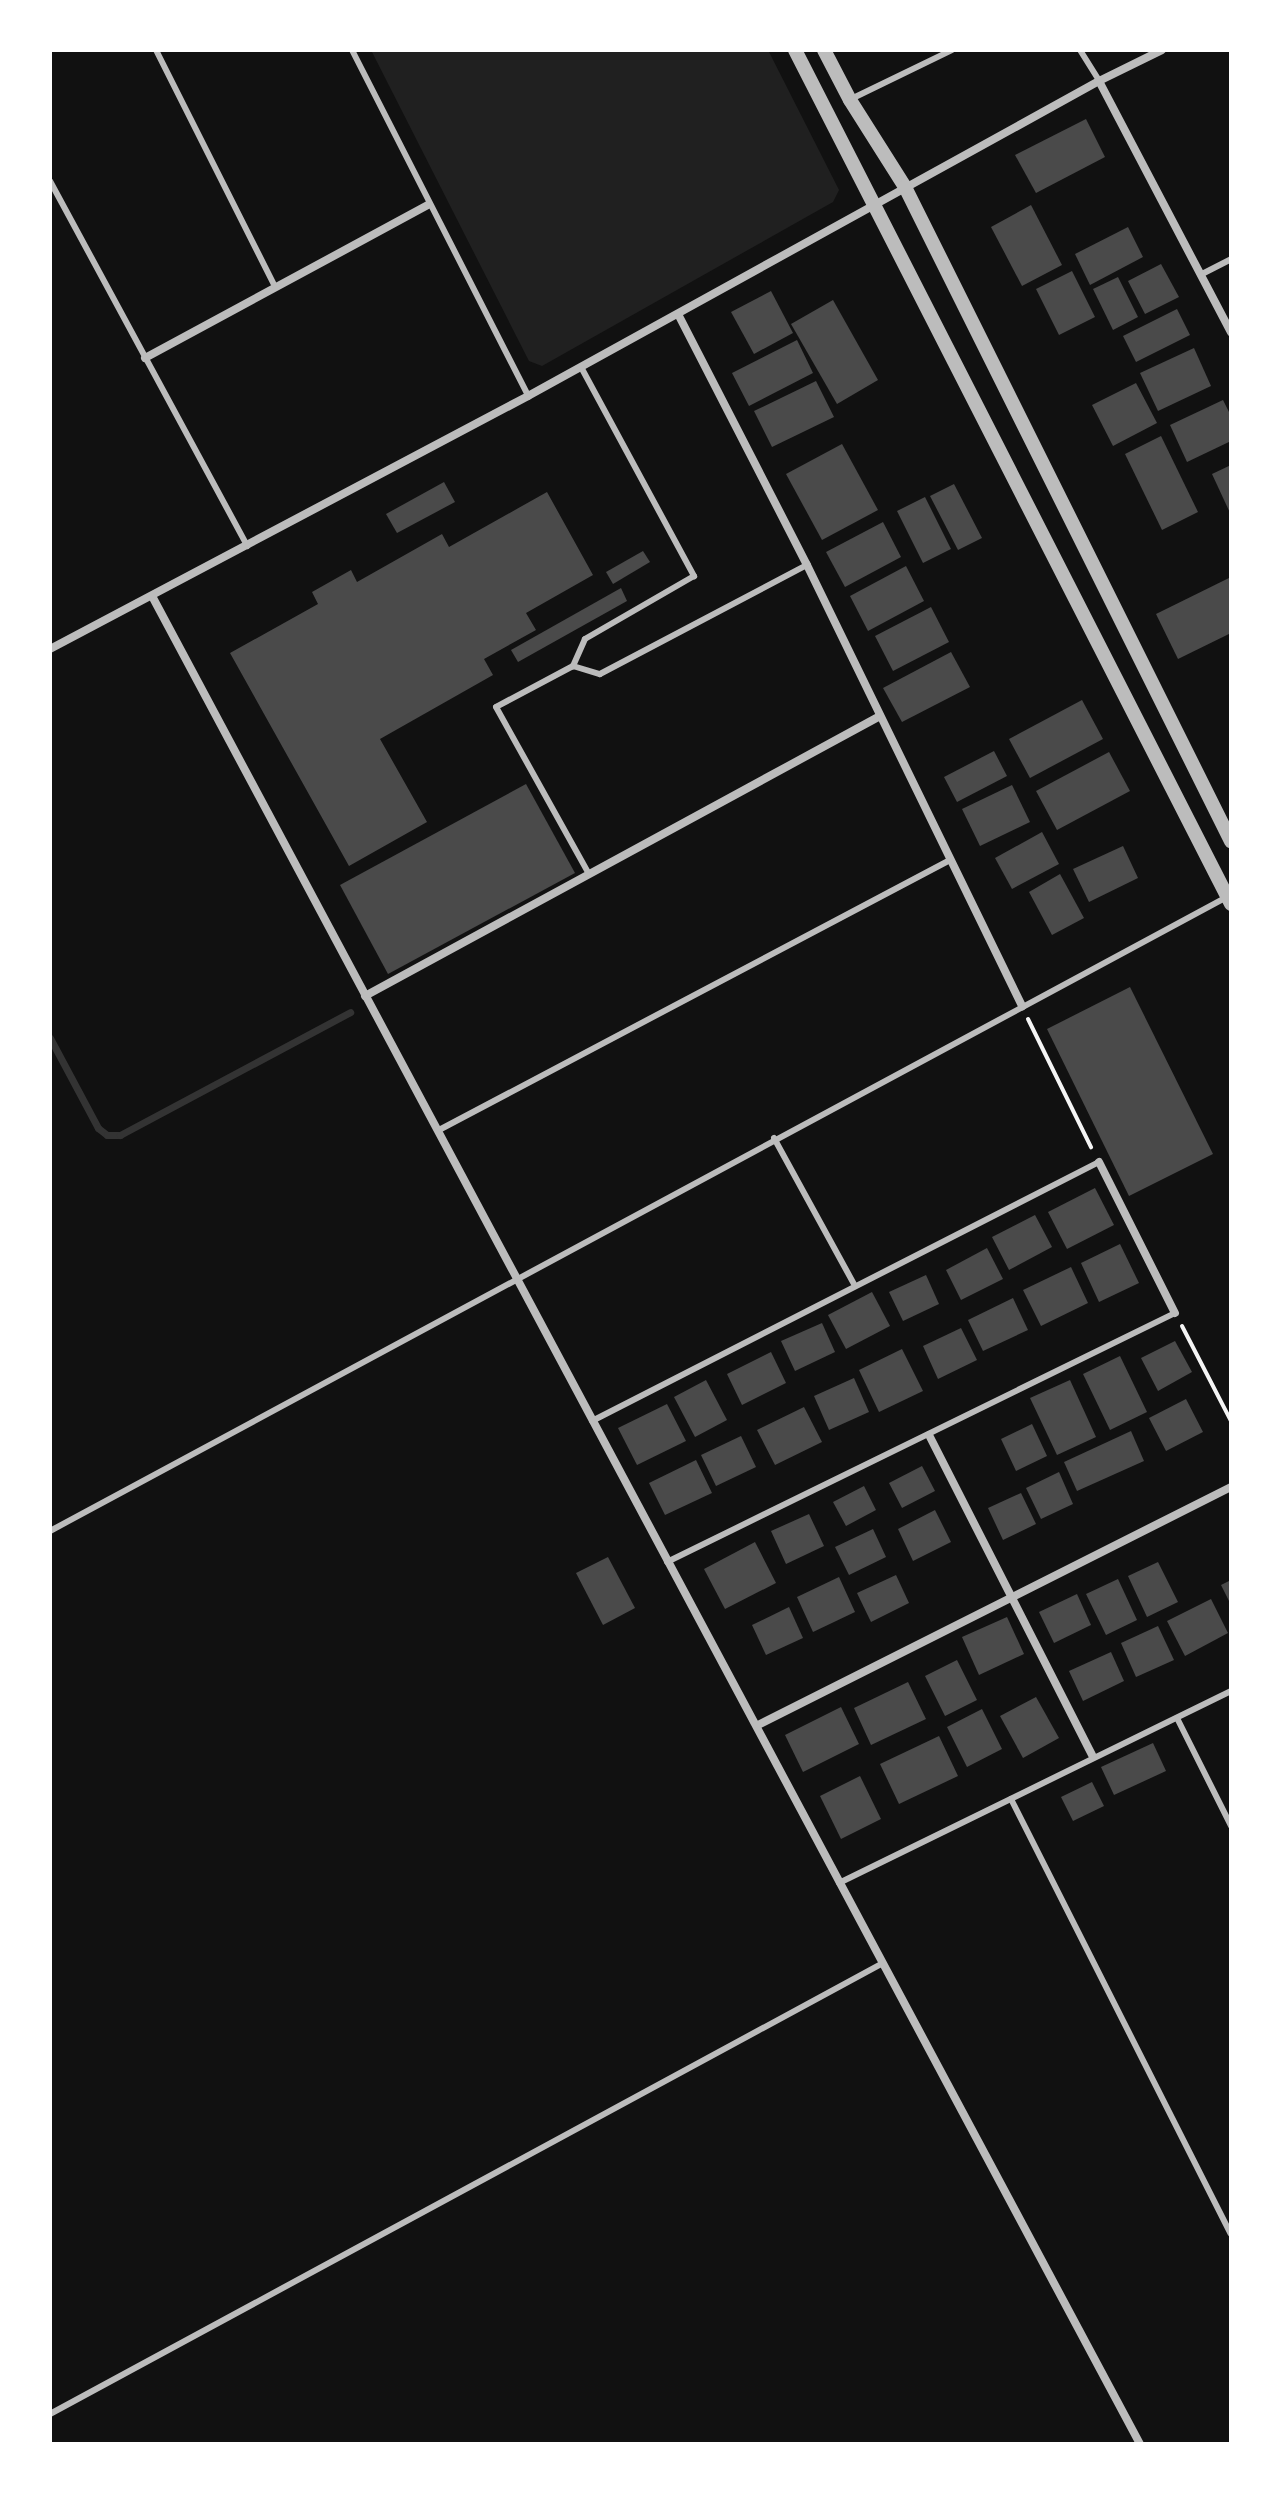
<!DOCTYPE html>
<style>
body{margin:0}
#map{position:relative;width:1281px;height:2494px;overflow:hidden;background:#111;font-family:"Roboto Condensed",sans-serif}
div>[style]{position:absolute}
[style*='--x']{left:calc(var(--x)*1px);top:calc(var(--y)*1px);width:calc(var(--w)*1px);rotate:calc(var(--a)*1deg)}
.green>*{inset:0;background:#202020}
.stream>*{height:7px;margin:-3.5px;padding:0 3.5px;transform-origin:3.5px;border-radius:3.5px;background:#333}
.building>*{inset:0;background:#4a4a4a}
.path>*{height:4px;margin:-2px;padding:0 2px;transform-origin:2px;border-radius:2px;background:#f5f5f5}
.service>*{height:6px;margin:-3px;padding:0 3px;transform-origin:3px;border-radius:3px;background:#bcbcbc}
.minor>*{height:8px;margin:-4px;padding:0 4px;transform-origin:4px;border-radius:4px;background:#bcbcbc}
.tertiary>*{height:14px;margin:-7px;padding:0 7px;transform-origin:7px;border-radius:7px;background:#bcbcbc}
span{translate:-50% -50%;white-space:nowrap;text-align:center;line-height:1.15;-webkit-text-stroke:7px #fff;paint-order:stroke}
.frame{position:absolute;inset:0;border:52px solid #fff;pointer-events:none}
</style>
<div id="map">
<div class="green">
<div style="clip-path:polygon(371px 50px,768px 50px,839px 190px,833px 202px,542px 366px,529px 361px)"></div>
</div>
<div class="stream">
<div style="--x:50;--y:1038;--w:102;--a:61.9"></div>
<div style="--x:98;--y:1128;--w:11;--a:38"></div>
<div style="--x:107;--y:1135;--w:13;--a:0"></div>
<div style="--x:120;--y:1135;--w:261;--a:-28.1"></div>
</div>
<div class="building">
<div style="clip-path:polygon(1086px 119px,1105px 157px,1036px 193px,1015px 155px)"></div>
<div style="clip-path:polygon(1031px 205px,1062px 265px,1022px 286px,991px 227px)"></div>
<div style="clip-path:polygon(1128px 227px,1143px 257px,1090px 285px,1075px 254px)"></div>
<div style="clip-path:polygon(1161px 264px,1179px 297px,1145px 314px,1128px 281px)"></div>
<div style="clip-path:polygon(1072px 271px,1095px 317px,1059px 335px,1036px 289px)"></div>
<div style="clip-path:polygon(1118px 277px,1138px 317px,1113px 330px,1093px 289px)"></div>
<div style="clip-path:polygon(771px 291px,793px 333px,754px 354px,731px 312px)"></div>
<div style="clip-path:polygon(833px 300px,878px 380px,837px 404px,791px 324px)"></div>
<div style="clip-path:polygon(1177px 309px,1190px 335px,1136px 362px,1123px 336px)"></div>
<div style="clip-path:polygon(797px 340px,813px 373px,749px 406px,732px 373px)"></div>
<div style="clip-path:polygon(1194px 348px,1211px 386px,1158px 411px,1140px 373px)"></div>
<div style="clip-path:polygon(816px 381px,834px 417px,772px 447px,754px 411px)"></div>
<div style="clip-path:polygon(1136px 383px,1157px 423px,1113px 446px,1092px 405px)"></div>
<div style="clip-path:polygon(1223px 400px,1231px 416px,1231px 441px,1187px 462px,1170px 425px)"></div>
<div style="clip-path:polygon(1161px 436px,1198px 512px,1162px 530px,1125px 454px)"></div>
<div style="clip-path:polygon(842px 444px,878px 510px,822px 540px,786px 474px)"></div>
<div style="clip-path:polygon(1231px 465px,1231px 515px,1212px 474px)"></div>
<div style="clip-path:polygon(444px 482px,455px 502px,397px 533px,386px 514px)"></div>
<div style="clip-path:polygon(954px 484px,982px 538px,958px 550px,930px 496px)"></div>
<div style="clip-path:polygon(547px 492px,593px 575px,526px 613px,536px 630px,484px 659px,493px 675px,380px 739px,427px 822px,349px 866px,230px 653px,318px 604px,312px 592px,351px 570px,357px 582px,442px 534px,449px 547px)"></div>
<div style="clip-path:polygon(925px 497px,951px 549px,923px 563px,897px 511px)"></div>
<div style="clip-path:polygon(883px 522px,901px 557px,845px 587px,826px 552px)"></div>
<div style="clip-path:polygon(643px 551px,650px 562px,613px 584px,606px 572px)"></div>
<div style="clip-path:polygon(906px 566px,924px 601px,868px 631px,850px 596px)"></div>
<div style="clip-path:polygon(1231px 577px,1231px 633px,1178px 659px,1156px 614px)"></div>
<div style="clip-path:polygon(621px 588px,627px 601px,518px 662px,511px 650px)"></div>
<div style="clip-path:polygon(931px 607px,949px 642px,893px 671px,875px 636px)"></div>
<div style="clip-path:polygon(951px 652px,970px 687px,902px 722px,883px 688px)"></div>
<div style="clip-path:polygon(1082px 700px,1103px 739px,1030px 778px,1009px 739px)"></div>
<div style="clip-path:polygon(994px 751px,1007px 776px,957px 802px,944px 777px)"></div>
<div style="clip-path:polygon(1109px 752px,1130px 791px,1057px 830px,1036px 791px)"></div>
<div style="clip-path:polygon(526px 784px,575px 873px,388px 974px,340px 885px)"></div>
<div style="clip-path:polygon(1012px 785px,1030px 822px,980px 846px,962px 809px)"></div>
<div style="clip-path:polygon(1042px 832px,1059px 864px,1012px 889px,995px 858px)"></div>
<div style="clip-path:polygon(1123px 846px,1138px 878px,1089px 902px,1073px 869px)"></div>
<div style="clip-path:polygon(1060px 874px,1084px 918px,1052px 935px,1029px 892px)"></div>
<div style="clip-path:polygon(1130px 987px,1213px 1154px,1129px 1196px,1047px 1029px)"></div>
<div style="clip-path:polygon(1095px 1188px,1114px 1225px,1067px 1249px,1048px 1212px)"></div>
<div style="clip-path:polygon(1035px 1215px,1052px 1247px,1009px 1270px,992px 1237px)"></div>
<div style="clip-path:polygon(1120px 1244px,1139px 1283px,1099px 1302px,1081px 1263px)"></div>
<div style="clip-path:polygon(987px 1248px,1003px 1279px,961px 1300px,946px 1270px)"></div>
<div style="clip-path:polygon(1071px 1267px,1088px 1303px,1041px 1326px,1023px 1290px)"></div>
<div style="clip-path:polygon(926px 1275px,939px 1304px,903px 1321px,889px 1292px)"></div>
<div style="clip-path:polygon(872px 1292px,890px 1326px,846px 1349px,828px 1315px)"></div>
<div style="clip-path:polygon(1013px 1298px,1028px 1330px,983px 1351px,968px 1320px)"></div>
<div style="clip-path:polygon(822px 1323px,835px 1352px,795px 1371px,781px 1341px)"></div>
<div style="clip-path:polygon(961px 1328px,977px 1360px,938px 1379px,923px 1346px)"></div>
<div style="clip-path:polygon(1175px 1341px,1192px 1372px,1158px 1391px,1141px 1358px)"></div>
<div style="clip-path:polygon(902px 1349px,923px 1391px,879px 1412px,859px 1370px)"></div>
<div style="clip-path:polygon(771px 1352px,786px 1383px,742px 1405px,727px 1374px)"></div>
<div style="clip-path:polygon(1120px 1356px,1147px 1412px,1110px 1430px,1083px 1374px)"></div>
<div style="clip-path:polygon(854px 1378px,869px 1412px,829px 1430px,814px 1396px)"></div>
<div style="clip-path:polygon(706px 1380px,727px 1420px,695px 1437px,674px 1397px)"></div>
<div style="clip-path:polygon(1070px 1380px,1096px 1437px,1057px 1455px,1030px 1398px)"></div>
<div style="clip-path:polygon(1186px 1399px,1203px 1432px,1166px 1451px,1149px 1418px)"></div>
<div style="clip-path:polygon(667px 1404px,686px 1441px,637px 1465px,618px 1428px)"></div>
<div style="clip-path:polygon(804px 1407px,822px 1442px,775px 1465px,757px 1430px)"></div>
<div style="clip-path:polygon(1032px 1424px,1047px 1456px,1016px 1471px,1001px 1439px)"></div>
<div style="clip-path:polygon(1131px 1431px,1144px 1461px,1077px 1491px,1064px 1462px)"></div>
<div style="clip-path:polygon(741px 1436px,756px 1467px,716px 1486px,701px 1455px)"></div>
<div style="clip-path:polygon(696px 1460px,712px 1493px,665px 1515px,649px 1483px)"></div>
<div style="clip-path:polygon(922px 1466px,935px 1491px,902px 1508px,889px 1483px)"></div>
<div style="clip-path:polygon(1059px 1472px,1073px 1504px,1041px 1519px,1026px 1488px)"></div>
<div style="clip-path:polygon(864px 1486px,876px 1510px,846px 1526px,833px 1502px)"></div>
<div style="clip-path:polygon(1021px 1493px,1036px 1524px,1003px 1540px,988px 1508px)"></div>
<div style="clip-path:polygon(935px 1510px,951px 1542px,913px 1561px,898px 1529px)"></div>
<div style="clip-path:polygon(809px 1514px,824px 1546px,786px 1564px,771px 1531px)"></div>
<div style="clip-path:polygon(873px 1529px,886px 1557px,849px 1575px,835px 1547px)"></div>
<div style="clip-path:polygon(755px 1542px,776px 1583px,725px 1609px,704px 1569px)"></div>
<div style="clip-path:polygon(608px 1557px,635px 1608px,603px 1625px,576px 1573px)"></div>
<div style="clip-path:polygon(1158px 1562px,1178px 1602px,1147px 1617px,1128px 1576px)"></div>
<div style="clip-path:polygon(896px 1575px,909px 1603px,871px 1622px,857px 1593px)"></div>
<div style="clip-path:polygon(839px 1577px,855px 1612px,813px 1632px,797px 1597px)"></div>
<div style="clip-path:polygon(1118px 1579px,1137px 1620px,1106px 1635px,1086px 1594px)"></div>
<div style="clip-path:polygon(1231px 1580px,1231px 1605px,1221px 1585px)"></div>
<div style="clip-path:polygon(1077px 1594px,1091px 1625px,1054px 1643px,1039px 1612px)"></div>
<div style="clip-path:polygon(1211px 1599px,1228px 1633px,1185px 1656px,1167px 1621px)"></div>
<div style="clip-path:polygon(789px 1607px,803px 1638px,766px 1655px,752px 1625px)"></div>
<div style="clip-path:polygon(1007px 1617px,1024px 1654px,979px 1675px,962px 1637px)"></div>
<div style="clip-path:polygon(1158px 1626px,1174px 1660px,1136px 1677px,1121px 1643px)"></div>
<div style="clip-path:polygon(1111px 1652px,1124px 1681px,1083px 1701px,1069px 1671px)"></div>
<div style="clip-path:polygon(957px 1660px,977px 1700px,945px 1716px,925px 1676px)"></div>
<div style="clip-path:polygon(908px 1682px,926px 1719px,871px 1745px,854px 1708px)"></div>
<div style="clip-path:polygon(1036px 1697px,1059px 1738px,1023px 1758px,1000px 1716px)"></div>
<div style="clip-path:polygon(841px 1707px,859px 1744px,803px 1772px,785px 1735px)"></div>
<div style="clip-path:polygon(982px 1709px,1002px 1749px,967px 1767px,947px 1727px)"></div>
<div style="clip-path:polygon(939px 1736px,958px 1776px,899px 1804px,880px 1764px)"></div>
<div style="clip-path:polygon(1153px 1743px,1166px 1771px,1114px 1795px,1101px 1767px)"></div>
<div style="clip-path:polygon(860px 1776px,881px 1819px,841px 1839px,820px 1796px)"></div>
<div style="clip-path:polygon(1092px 1782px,1104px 1806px,1073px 1821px,1061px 1797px)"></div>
</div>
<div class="path">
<div style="--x:1028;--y:1019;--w:143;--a:63.8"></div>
<div style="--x:1182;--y:1326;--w:107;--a:62.7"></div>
</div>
<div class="service">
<div style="--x:156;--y:50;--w:265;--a:63.3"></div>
<div style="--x:352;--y:50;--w:388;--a:63"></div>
<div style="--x:1080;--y:50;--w:36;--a:58"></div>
<div style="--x:851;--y:99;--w:112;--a:-25.9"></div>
<div style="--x:50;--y:181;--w:415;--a:61.6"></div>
<div style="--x:1202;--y:274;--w:33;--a:-27"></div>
<div style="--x:581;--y:367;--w:238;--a:61.6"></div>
<div style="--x:694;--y:576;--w:126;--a:150"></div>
<div style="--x:585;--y:639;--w:30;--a:114"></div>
<div style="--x:573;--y:666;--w:87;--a:152"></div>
<div style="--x:496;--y:707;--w:191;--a:60.9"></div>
<div style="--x:573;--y:666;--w:28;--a:17"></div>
<div style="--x:600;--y:674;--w:234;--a:-27.8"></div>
<div style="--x:439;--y:1130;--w:578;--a:-27.85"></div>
<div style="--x:774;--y:1138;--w:166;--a:61.3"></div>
<div style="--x:592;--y:1421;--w:569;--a:-27.06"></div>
<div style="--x:50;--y:1531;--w:1337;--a:-28.31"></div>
<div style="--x:667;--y:1562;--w:566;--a:-26.11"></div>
<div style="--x:1177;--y:1718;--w:121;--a:63.4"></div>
<div style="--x:1011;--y:1799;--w:487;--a:63.2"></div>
<div style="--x:839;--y:1883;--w:436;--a:-26.1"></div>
<div style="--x:50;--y:2414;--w:947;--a:-28.43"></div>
</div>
<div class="minor">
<div style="--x:1099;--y:81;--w:284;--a:62.3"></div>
<div style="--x:678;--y:314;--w:282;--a:62.8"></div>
<div style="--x:807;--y:565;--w:491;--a:64"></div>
<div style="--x:145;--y:358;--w:322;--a:-28.4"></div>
<div style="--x:152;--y:596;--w:2096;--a:61.87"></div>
<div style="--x:50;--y:649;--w:541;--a:-27.89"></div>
<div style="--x:528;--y:396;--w:652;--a:-28.88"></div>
<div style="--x:1099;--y:81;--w:70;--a:-26.2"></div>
<div style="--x:365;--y:996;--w:586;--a:-28.53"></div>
<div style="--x:1099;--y:1162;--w:169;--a:63.3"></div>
<div style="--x:929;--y:1435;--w:361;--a:63"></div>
<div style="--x:758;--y:1725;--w:530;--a:-26.71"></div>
</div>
<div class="tertiary">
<div style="--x:795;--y:50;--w:959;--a:62.95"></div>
<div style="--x:824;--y:50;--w:56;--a:62.5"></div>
<div style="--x:850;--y:100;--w:103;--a:57.7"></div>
<div style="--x:905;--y:187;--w:731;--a:63.51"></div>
</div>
<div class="frame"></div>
</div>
